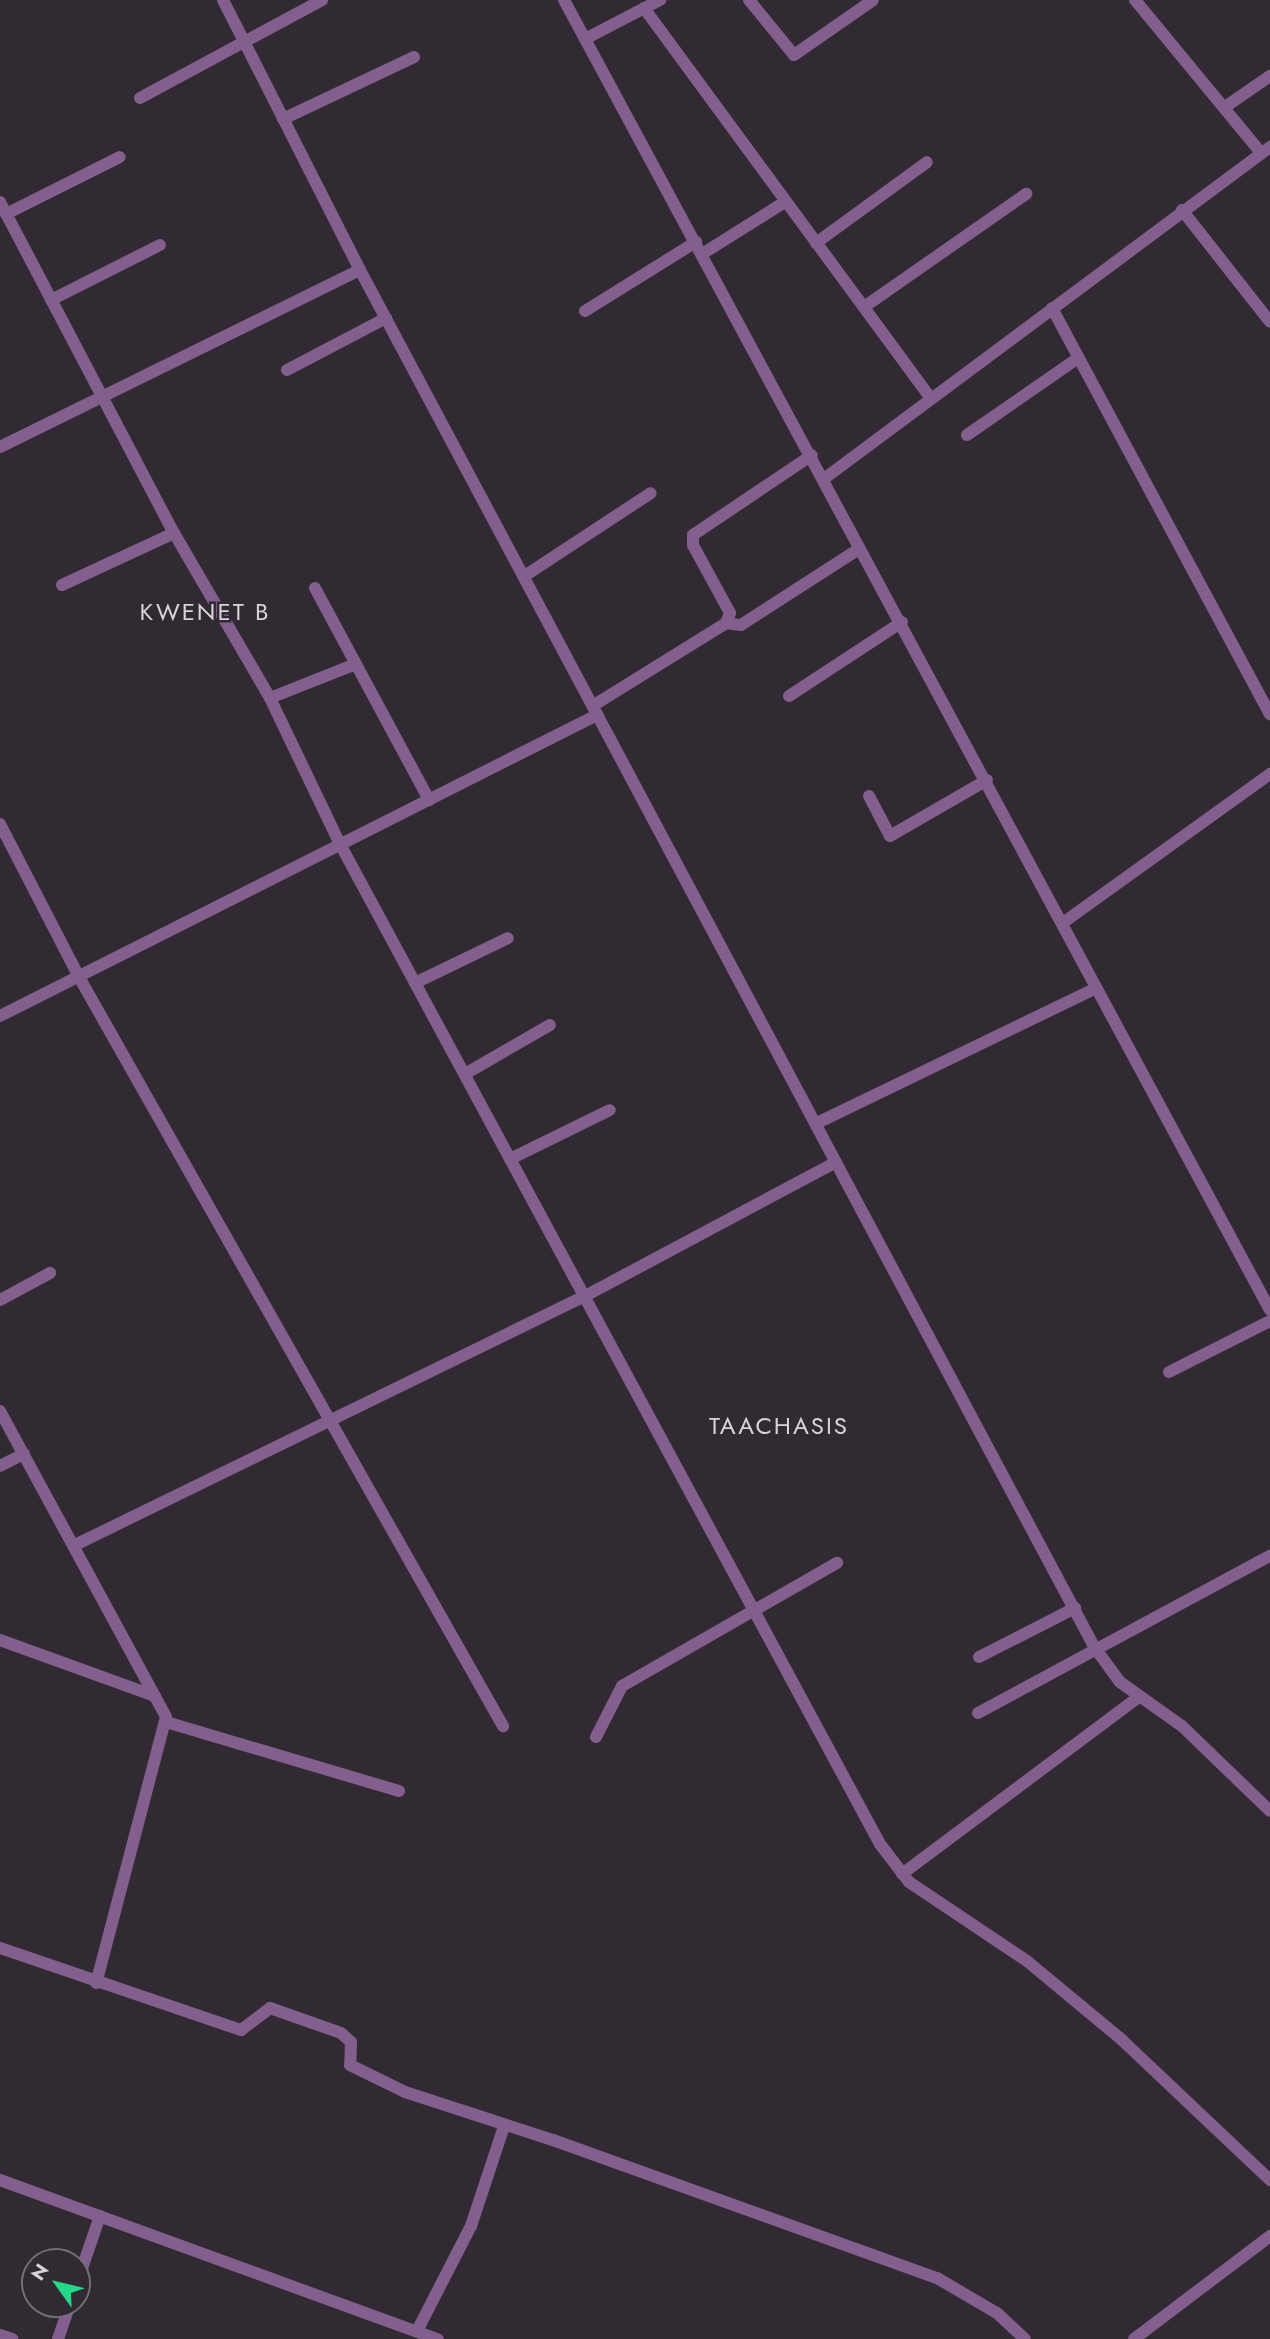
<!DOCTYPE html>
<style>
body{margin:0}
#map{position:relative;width:1270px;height:2339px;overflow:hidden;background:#312a33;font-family:Jost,sans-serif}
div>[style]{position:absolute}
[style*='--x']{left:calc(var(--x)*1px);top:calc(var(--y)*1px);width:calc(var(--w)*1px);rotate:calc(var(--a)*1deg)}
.minor>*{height:12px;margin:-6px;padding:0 6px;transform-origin:6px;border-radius:6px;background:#825f8d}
span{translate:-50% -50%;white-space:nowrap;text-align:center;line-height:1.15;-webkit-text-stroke:5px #312a33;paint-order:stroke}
.quarter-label{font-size:24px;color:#d8d3d9;letter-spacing:2px}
.north{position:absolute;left:21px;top:2248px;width:70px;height:70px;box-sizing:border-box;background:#312a33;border:2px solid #746e75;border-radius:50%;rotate:304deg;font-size:19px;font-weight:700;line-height:28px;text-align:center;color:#d8d3d9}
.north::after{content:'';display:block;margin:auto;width:24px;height:32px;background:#23d886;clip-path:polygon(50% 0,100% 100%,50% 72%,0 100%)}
</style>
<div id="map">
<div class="minor">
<div style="--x:223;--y:0;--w:303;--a:63.1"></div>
<div style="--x:360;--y:270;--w:1562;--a:61.93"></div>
<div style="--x:1095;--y:1648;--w:42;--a:53.7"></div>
<div style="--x:1120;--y:1682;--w:76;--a:35.4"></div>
<div style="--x:1182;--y:1726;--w:122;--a:44"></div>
<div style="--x:564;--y:0;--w:1488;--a:61.68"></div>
<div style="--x:749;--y:0;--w:71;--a:50.7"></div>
<div style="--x:794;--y:55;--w:96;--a:-34.8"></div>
<div style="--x:1135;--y:0;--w:198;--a:50.5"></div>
<div style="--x:644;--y:8;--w:484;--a:53.7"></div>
<div style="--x:585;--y:39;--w:85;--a:-27.5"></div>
<div style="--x:140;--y:98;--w:207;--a:-28.3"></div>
<div style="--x:1225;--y:107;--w:55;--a:-34.6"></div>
<div style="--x:283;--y:119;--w:145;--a:-25.3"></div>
<div style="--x:0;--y:202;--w:374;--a:62.3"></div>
<div style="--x:174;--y:533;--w:191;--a:59.8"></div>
<div style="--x:270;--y:698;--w:162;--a:64.4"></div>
<div style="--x:340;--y:844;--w:1136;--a:61.63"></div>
<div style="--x:880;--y:1844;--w:48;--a:52.7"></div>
<div style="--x:909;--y:1882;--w:142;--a:33.8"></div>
<div style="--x:1027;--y:1961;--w:124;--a:39.7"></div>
<div style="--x:1122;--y:2040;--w:204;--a:43.4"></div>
<div style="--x:1182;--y:210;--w:142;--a:51.8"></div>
<div style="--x:6;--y:214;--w:127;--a:-26.6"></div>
<div style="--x:816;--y:243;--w:137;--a:-36.1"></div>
<div style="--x:702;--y:254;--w:98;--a:-32.1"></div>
<div style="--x:51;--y:300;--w:122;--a:-26.8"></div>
<div style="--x:864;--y:307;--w:198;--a:-34.9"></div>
<div style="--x:1052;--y:308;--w:461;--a:61.8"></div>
<div style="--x:585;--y:311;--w:131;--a:-31.9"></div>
<div style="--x:287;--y:370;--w:112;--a:-27.7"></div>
<div style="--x:967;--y:435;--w:135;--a:-34.7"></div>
<div style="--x:0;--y:447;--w:401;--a:-26.2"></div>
<div style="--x:825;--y:478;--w:555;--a:-36.64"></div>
<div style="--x:526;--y:575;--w:149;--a:-33.3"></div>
<div style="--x:62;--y:585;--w:123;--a:-24.9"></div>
<div style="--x:315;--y:588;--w:241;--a:61.7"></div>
<div style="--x:726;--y:623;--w:15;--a:8"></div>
<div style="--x:741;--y:625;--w:140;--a:-32.8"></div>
<div style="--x:789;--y:696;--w:135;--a:-33.2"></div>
<div style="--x:270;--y:698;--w:92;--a:-21.6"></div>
<div style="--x:594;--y:705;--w:155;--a:-31.8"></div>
<div style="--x:726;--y:623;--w:11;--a:-68"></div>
<div style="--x:730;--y:613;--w:77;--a:-118.6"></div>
<div style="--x:693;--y:545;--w:10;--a:-90"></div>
<div style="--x:693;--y:535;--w:143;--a:-33.9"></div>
<div style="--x:869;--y:796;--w:45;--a:62.3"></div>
<div style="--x:890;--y:836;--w:112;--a:-30"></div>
<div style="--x:0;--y:824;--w:172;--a:62.7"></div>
<div style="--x:79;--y:977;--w:861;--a:60.49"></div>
<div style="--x:1064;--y:922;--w:254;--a:-35.7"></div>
<div style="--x:415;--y:983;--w:103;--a:-25.8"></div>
<div style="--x:0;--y:1016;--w:669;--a:-26.76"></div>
<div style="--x:465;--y:1074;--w:98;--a:-30"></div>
<div style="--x:817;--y:1123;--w:310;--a:-25.8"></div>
<div style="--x:510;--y:1159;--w:111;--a:-26.1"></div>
<div style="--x:0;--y:1300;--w:57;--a:-28.4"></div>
<div style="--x:1169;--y:1372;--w:113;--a:-26.8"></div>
<div style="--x:0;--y:1411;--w:348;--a:61.5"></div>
<div style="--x:166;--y:1717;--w:275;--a:104.7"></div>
<div style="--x:0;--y:1466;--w:27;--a:-27"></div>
<div style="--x:75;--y:1545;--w:570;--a:-26.03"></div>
<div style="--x:587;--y:1295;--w:282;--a:-28.1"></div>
<div style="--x:0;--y:1640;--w:165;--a:19.9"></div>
<div style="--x:979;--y:1657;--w:108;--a:-27"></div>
<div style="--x:978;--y:1713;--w:332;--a:-28.3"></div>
<div style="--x:166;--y:1722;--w:243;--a:16.5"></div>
<div style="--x:596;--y:1737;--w:57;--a:-63"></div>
<div style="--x:622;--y:1686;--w:248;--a:-29.8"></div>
<div style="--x:902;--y:1874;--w:297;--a:-36.8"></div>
<div style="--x:0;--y:1948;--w:255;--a:18.8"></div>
<div style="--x:241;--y:2030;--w:36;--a:-37"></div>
<div style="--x:270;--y:2008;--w:75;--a:19.4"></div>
<div style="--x:341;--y:2033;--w:13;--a:42"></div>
<div style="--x:351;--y:2042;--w:23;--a:92"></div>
<div style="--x:350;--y:2065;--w:61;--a:26.1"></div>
<div style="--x:405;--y:2092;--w:156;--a:18"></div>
<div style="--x:553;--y:2140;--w:408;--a:19.8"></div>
<div style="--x:937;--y:2278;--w:69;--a:30.3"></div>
<div style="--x:997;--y:2313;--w:38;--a:43"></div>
<div style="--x:0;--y:2180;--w:466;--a:20"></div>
<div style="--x:77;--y:2283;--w:71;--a:-71.1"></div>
<div style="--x:417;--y:2331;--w:118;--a:-62.8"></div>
<div style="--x:471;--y:2226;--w:105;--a:-71.7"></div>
<div style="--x:0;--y:2335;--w:13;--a:18"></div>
<div style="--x:58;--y:2339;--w:37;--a:-71"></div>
<div style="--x:1134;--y:2339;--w:171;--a:-37.1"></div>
</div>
<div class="quarter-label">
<span style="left:205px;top:612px">KWENET B</span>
<span style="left:779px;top:1426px">TAACHASIS</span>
</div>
<div class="north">N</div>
</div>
